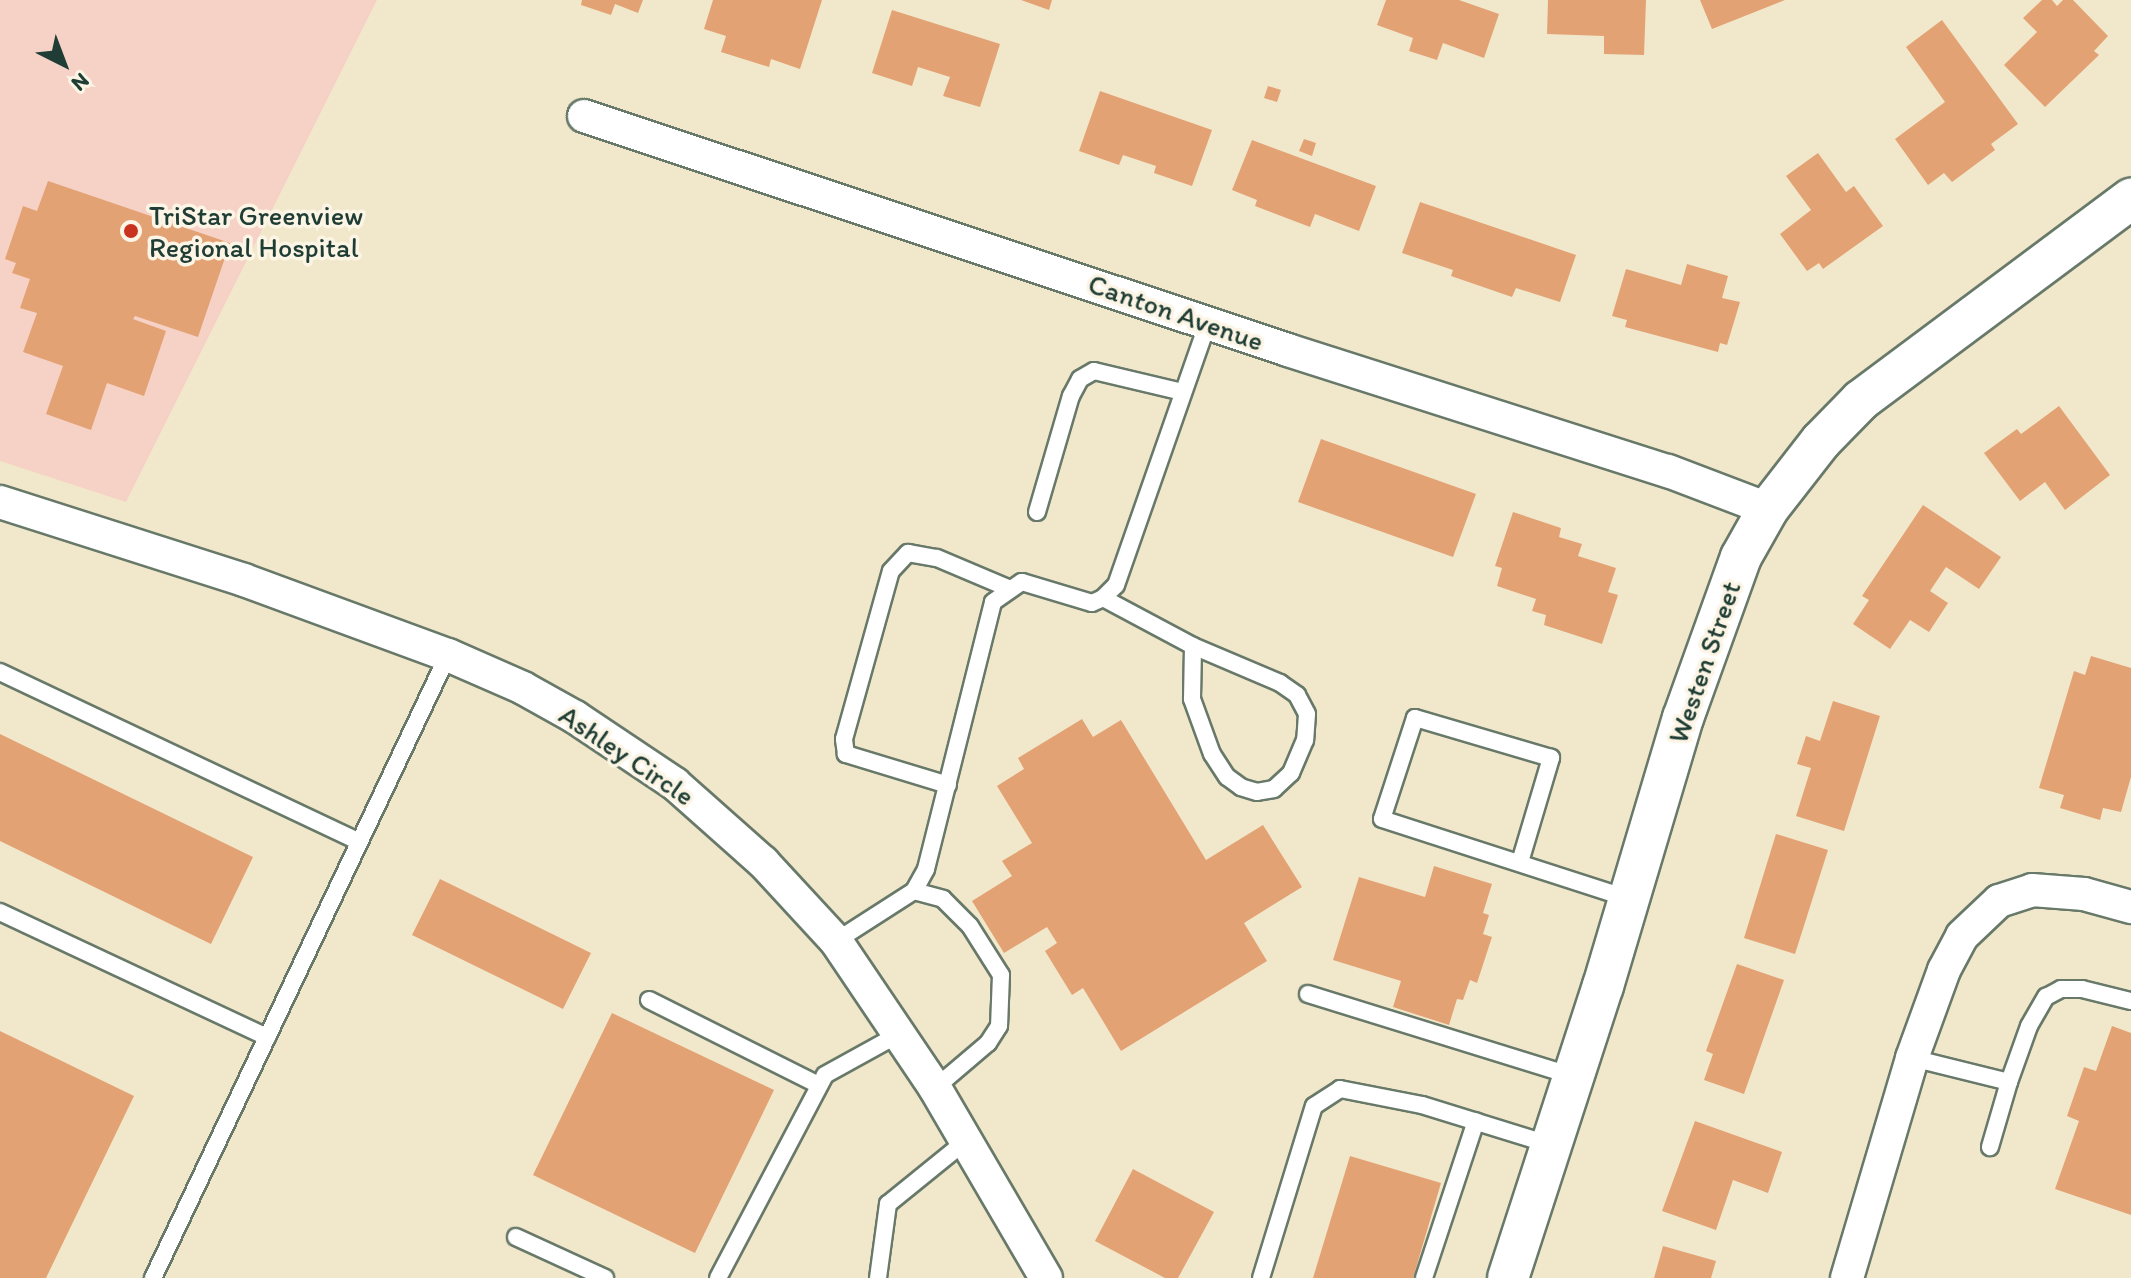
<!DOCTYPE html>
<style>
body{margin:0}
#map{position:relative;width:2131px;height:1278px;overflow:hidden;background:#f1e8cc;font-family:Itim,sans-serif}
div>[style]{position:absolute}
[style*='--x']{left:calc(var(--x)*1px);top:calc(var(--y)*1px);width:calc(var(--w)*1px);rotate:calc(var(--a)*1deg)}
.built>*{inset:0;background:#f6d1c5}
.building>*{inset:0;background:#e3a274}
.roads{filter:drop-shadow(2px 0 #687969) drop-shadow(-2px 0 #687969) drop-shadow(0 2px #687969) drop-shadow(0 -2px #687969)}
.service>*{height:16px;margin:-8px;padding:0 8px;transform-origin:8px;border-radius:8px;background:#fff}
.minor>*{height:32px;margin:-16px;padding:0 16px;transform-origin:16px;border-radius:16px;background:#fff}
.tertiary>*{height:40px;margin:-20px;padding:0 20px;transform-origin:20px;border-radius:20px;background:#fff}
.dots>*{width:22px;height:22px;translate:-50% -50%;box-sizing:border-box;border:4px solid #fcf5e5;border-radius:50%}
span{translate:-50% -50%;white-space:nowrap;text-align:center;line-height:1.15;-webkit-text-stroke:7px #fcf5e5;paint-order:stroke}
.poi-label{font-size:28px;color:#1f3d34}
.left{translate:0 -50%;text-align:left}
.street-label{font-size:28px;color:#1f3d34}
.north{position:absolute;left:24px;top:24px;width:80px;height:80px;-webkit-text-stroke:6px #fcf5e5;paint-order:stroke;rotate:138deg;font-size:22px;font-weight:700;line-height:32px;text-align:center;color:#1f3d34}
.north::after{content:'';display:block;margin:auto;width:28px;height:36px;background:#1f3d34;clip-path:polygon(50% 0,100% 100%,50% 72%,0 100%)}
</style>
<div id="map">
<div class="built">
<div style="clip-path:polygon(0 0,377px 0,126px 502px,0 461px)"></div>
</div>
<div class="building">
<div style="clip-path:polygon(582px 0,643px 0,638px 13px,615px 4px,611px 15px,581px 5px)"></div>
<div style="clip-path:polygon(713px 0,822px 0,800px 69px,771px 59px,769px 67px,721px 52px,726px 36px,704px 29px)"></div>
<div style="clip-path:polygon(1021px 0,1052px 0,1049px 10px)"></div>
<div style="clip-path:polygon(1386px 0,1459px 0,1499px 14px,1484px 58px,1443px 43px,1437px 60px,1409px 51px,1413px 38px,1377px 25px)"></div>
<div style="clip-path:polygon(1548px 0,1646px 0,1644px 55px,1604px 54px,1604px 36px,1547px 34px)"></div>
<div style="clip-path:polygon(1700px 0,1785px 0,1712px 29px)"></div>
<div style="clip-path:polygon(2042px 0,2052px 0,2057px 6px,2063px 0,2073px 0,2108px 36px,2094px 51px,2099px 55px,2045px 107px,2004px 65px,2037px 32px,2023px 18px)"></div>
<div style="clip-path:polygon(892px 10px,1000px 44px,980px 107px,943px 96px,950px 77px,918px 67px,912px 86px,872px 73px)"></div>
<div style="clip-path:polygon(1942px 20px,2018px 124px,1991px 144px,1995px 150px,1952px 182px,1944px 173px,1928px 185px,1895px 139px,1945px 102px,1906px 47px)"></div>
<div style="clip-path:polygon(1268px 86px,1281px 90px,1277px 102px,1264px 98px)"></div>
<div style="clip-path:polygon(1100px 91px,1212px 130px,1192px 186px,1154px 173px,1156px 166px,1123px 155px,1119px 165px,1079px 151px)"></div>
<div style="clip-path:polygon(1304px 139px,1316px 143px,1312px 156px,1299px 151px)"></div>
<div style="clip-path:polygon(1252px 140px,1376px 186px,1359px 231px,1315px 214px,1310px 227px,1255px 206px,1257px 200px,1232px 190px)"></div>
<div style="clip-path:polygon(1818px 153px,1846px 192px,1854px 186px,1883px 226px,1823px 269px,1819px 263px,1807px 271px,1780px 234px,1811px 210px,1786px 176px)"></div>
<div style="clip-path:polygon(48px 181px,230px 243px,198px 337px,135px 316px,133px 319px,166px 331px,144px 396px,107px 383px,91px 430px,46px 414px,63px 366px,23px 352px,37px 313px,20px 308px,30px 279px,12px 273px,16px 263px,5px 259px,23px 206px,37px 211px)"></div>
<div style="clip-path:polygon(1420px 202px,1576px 255px,1560px 302px,1516px 288px,1512px 297px,1451px 276px,1453px 270px,1402px 253px)"></div>
<div style="clip-path:polygon(1687px 264px,1728px 276px,1722px 298px,1740px 302px,1727px 345px,1720px 343px,1718px 352px,1625px 327px,1627px 320px,1612px 316px,1626px 269px,1681px 285px)"></div>
<div style="clip-path:polygon(2059px 406px,2110px 475px,2065px 510px,2045px 482px,2020px 501px,1984px 453px,2017px 429px,2021px 434px)"></div>
<div style="clip-path:polygon(1321px 439px,1476px 494px,1453px 557px,1298px 502px)"></div>
<div style="clip-path:polygon(1923px 505px,2001px 557px,1979px 589px,1946px 567px,1930px 591px,1948px 603px,1929px 632px,1910px 620px,1890px 649px,1853px 624px,1869px 600px,1862px 596px)"></div>
<div style="clip-path:polygon(1513px 512px,1561px 528px,1559px 537px,1582px 544px,1578px 556px,1616px 568px,1608px 592px,1618px 595px,1602px 644px,1544px 625px,1546px 615px,1532px 611px,1536px 599px,1497px 586px,1502px 568px,1495px 566px)"></div>
<div style="clip-path:polygon(2091px 656px,2131px 668px,2131px 777px,2121px 812px,2103px 808px,2100px 820px,2060px 808px,2064px 795px,2039px 788px,2074px 671px,2085px 675px)"></div>
<div style="clip-path:polygon(1833px 701px,1880px 716px,1844px 831px,1796px 816px,1811px 768px,1797px 764px,1806px 736px,1820px 741px)"></div>
<div style="clip-path:polygon(1082px 719px,1093px 737px,1121px 720px,1206px 860px,1263px 825px,1302px 887px,1244px 923px,1267px 961px,1121px 1051px,1083px 988px,1072px 995px,1045px 951px,1057px 943px,1047px 927px,1004px 953px,972px 901px,1012px 876px,1002px 861px,1032px 843px,997px 786px,1024px 769px,1018px 758px)"></div>
<div style="clip-path:polygon(0 734px,253px 857px,211px 944px,0 841px)"></div>
<div style="clip-path:polygon(1776px 834px,1828px 850px,1795px 954px,1744px 938px)"></div>
<div style="clip-path:polygon(1434px 866px,1492px 884px,1483px 913px,1489px 915px,1483px 934px,1492px 937px,1477px 983px,1470px 980px,1463px 1000px,1457px 999px,1449px 1025px,1393px 1007px,1401px 981px,1333px 960px,1359px 877px,1425px 897px)"></div>
<div style="clip-path:polygon(440px 879px,591px 953px,563px 1009px,412px 935px)"></div>
<div style="clip-path:polygon(1737px 964px,1784px 980px,1744px 1094px,1704px 1080px,1713px 1054px,1706px 1051px)"></div>
<div style="clip-path:polygon(612px 1013px,774px 1090px,695px 1253px,533px 1175px)"></div>
<div style="clip-path:polygon(2112px 1026px,2131px 1033px,2131px 1215px,2055px 1189px,2079px 1121px,2067px 1116px,2084px 1067px,2096px 1071px)"></div>
<div style="clip-path:polygon(0 1031px,134px 1096px,46px 1278px,0 1278px)"></div>
<div style="clip-path:polygon(1695px 1121px,1782px 1152px,1768px 1193px,1733px 1180px,1716px 1230px,1662px 1211px)"></div>
<div style="clip-path:polygon(1350px 1156px,1441px 1183px,1413px 1278px,1313px 1278px)"></div>
<div style="clip-path:polygon(1133px 1169px,1214px 1212px,1178px 1278px,1165px 1278px,1095px 1241px)"></div>
<div style="clip-path:polygon(1663px 1246px,1716px 1261px,1711px 1278px,1654px 1278px)"></div>
</div>
<div class="roads">
<div class="service">
<div style="--x:1037;--y:512;--w:121;--a:-73.7"></div>
<div style="--x:1071;--y:396;--w:19;--a:-62"></div>
<div style="--x:1080;--y:379;--w:16;--a:-30"></div>
<div style="--x:1094;--y:371;--w:91;--a:13.3"></div>
<div style="--x:1103;--y:598;--w:102;--a:28.1"></div>
<div style="--x:1193;--y:646;--w:95;--a:23"></div>
<div style="--x:1280;--y:683;--w:21;--a:35"></div>
<div style="--x:1297;--y:695;--w:21;--a:62"></div>
<div style="--x:1307;--y:714;--w:26;--a:94"></div>
<div style="--x:1305;--y:740;--w:36;--a:113"></div>
<div style="--x:1291;--y:773;--w:23;--a:137"></div>
<div style="--x:1274;--y:789;--w:17;--a:170"></div>
<div style="--x:1257;--y:792;--w:17;--a:-163"></div>
<div style="--x:1241;--y:787;--w:17;--a:-144"></div>
<div style="--x:1227;--y:777;--w:27;--a:-123"></div>
<div style="--x:1212;--y:754;--w:59;--a:-110"></div>
<div style="--x:1192;--y:699;--w:53;--a:-88.9"></div>
<div style="--x:0;--y:672;--w:397;--a:25.3"></div>
<div style="--x:948;--y:785;--w:107;--a:-163.1"></div>
<div style="--x:846;--y:754;--w:15;--a:-98"></div>
<div style="--x:844;--y:739;--w:174;--a:-74.4"></div>
<div style="--x:891;--y:571;--w:25;--a:-47"></div>
<div style="--x:908;--y:553;--w:29;--a:10"></div>
<div style="--x:937;--y:558;--w:77;--a:22.9"></div>
<div style="--x:1520;--y:862;--w:109;--a:-73.4"></div>
<div style="--x:1551;--y:758;--w:142;--a:-163.6"></div>
<div style="--x:1415;--y:718;--w:106;--a:108.1"></div>
<div style="--x:1382;--y:819;--w:260;--a:17.9"></div>
<div style="--x:914;--y:891;--w:30;--a:15"></div>
<div style="--x:943;--y:899;--w:38;--a:45"></div>
<div style="--x:970;--y:926;--w:58;--a:57.7"></div>
<div style="--x:1001;--y:975;--w:51;--a:92.2"></div>
<div style="--x:999;--y:1026;--w:20;--a:123"></div>
<div style="--x:988;--y:1043;--w:70;--a:139.7"></div>
<div style="--x:0;--y:912;--w:295;--a:25.1"></div>
<div style="--x:836;--y:941;--w:93;--a:-32.7"></div>
<div style="--x:914;--y:891;--w:25;--a:-61"></div>
<div style="--x:926;--y:869;--w:275;--a:-75.9"></div>
<div style="--x:993;--y:602;--w:35;--a:-35"></div>
<div style="--x:1022;--y:582;--w:73;--a:16.7"></div>
<div style="--x:1092;--y:603;--w:12;--a:-24"></div>
<div style="--x:1103;--y:598;--w:18;--a:-45"></div>
<div style="--x:1116;--y:585;--w:278;--a:-70.7"></div>
<div style="--x:1308;--y:994;--w:277;--a:17.2"></div>
<div style="--x:649;--y:1000;--w:190;--a:26.6"></div>
<div style="--x:1912;--y:1058;--w:100;--a:13.9"></div>
<div style="--x:2009;--y:1082;--w:68;--a:106.3"></div>
<div style="--x:2009;--y:1082;--w:59;--a:-70.3"></div>
<div style="--x:2029;--y:1026;--w:34;--a:-60"></div>
<div style="--x:2046;--y:997;--w:17;--a:-28"></div>
<div style="--x:2061;--y:989;--w:21;--a:0"></div>
<div style="--x:2082;--y:989;--w:50;--a:13.8"></div>
<div style="--x:516;--y:1237;--w:98;--a:24.7"></div>
<div style="--x:153;--y:1278;--w:689;--a:-64.66"></div>
<div style="--x:718;--y:1278;--w:229;--a:-62.2"></div>
<div style="--x:825;--y:1075;--w:87;--a:-28.9"></div>
<div style="--x:878;--y:1278;--w:75;--a:-82.3"></div>
<div style="--x:888;--y:1204;--w:102;--a:-39"></div>
<div style="--x:1261;--y:1278;--w:180;--a:-72.9"></div>
<div style="--x:1314;--y:1106;--w:31;--a:-33"></div>
<div style="--x:1340;--y:1089;--w:84;--a:11"></div>
<div style="--x:1422;--y:1105;--w:135;--a:17.2"></div>
<div style="--x:1424;--y:1278;--w:165;--a:-71.7"></div>
</div>
<div class="minor">
<div style="--x:584;--y:116;--w:742;--a:18.39"></div>
<div style="--x:1288;--y:350;--w:399;--a:17.7"></div>
<div style="--x:1668;--y:471;--w:107;--a:20.8"></div>
<div style="--x:0;--y:502;--w:256;--a:17.7"></div>
<div style="--x:244;--y:580;--w:217;--a:20.2"></div>
<div style="--x:448;--y:655;--w:82;--a:23.7"></div>
<div style="--x:523;--y:688;--w:60;--a:29.1"></div>
<div style="--x:575;--y:717;--w:120;--a:33.8"></div>
<div style="--x:675;--y:784;--w:118;--a:41.6"></div>
<div style="--x:763;--y:862;--w:108;--a:47.3"></div>
<div style="--x:836;--y:941;--w:177;--a:56"></div>
<div style="--x:935;--y:1088;--w:220;--a:59.7"></div>
<div style="--x:1847;--y:1278;--w:229;--a:-73.5"></div>
<div style="--x:1912;--y:1058;--w:94;--a:-70"></div>
<div style="--x:1944;--y:970;--w:38;--a:-62"></div>
<div style="--x:1962;--y:936;--w:51;--a:-43.4"></div>
<div style="--x:1999;--y:901;--w:35;--a:-18"></div>
<div style="--x:2032;--y:890;--w:52;--a:4.4"></div>
<div style="--x:2084;--y:894;--w:49;--a:15.5"></div>
</div>
<div class="tertiary">
<div style="--x:1508;--y:1278;--w:307;--a:-72"></div>
<div style="--x:1603;--y:986;--w:280;--a:-73.4"></div>
<div style="--x:1683;--y:718;--w:171;--a:-70.2"></div>
<div style="--x:1741;--y:557;--w:55;--a:-60.6"></div>
<div style="--x:1768;--y:509;--w:86;--a:-52.1"></div>
<div style="--x:1821;--y:441;--w:57;--a:-45.7"></div>
<div style="--x:1861;--y:400;--w:337;--a:-36.7"></div>
</div>
</div>
<div class="dots">
<div style="left:131px;top:231px;background:#c8321e"></div>
</div>
<div class="poi-label">
<span class="left" style="left:149px;top:231px">TriStar Greenview<br>Regional Hospital</span>
</div>
<div class="street-label">
<span style="left:1176px;top:312px;rotate:19deg">Canton Avenue</span>
<span style="left:1704px;top:662px;rotate:-71deg">Westen Street</span>
<span style="left:627px;top:755px;rotate:34deg">Ashley Circle</span>
</div>
<div class="north">N</div>
</div>
